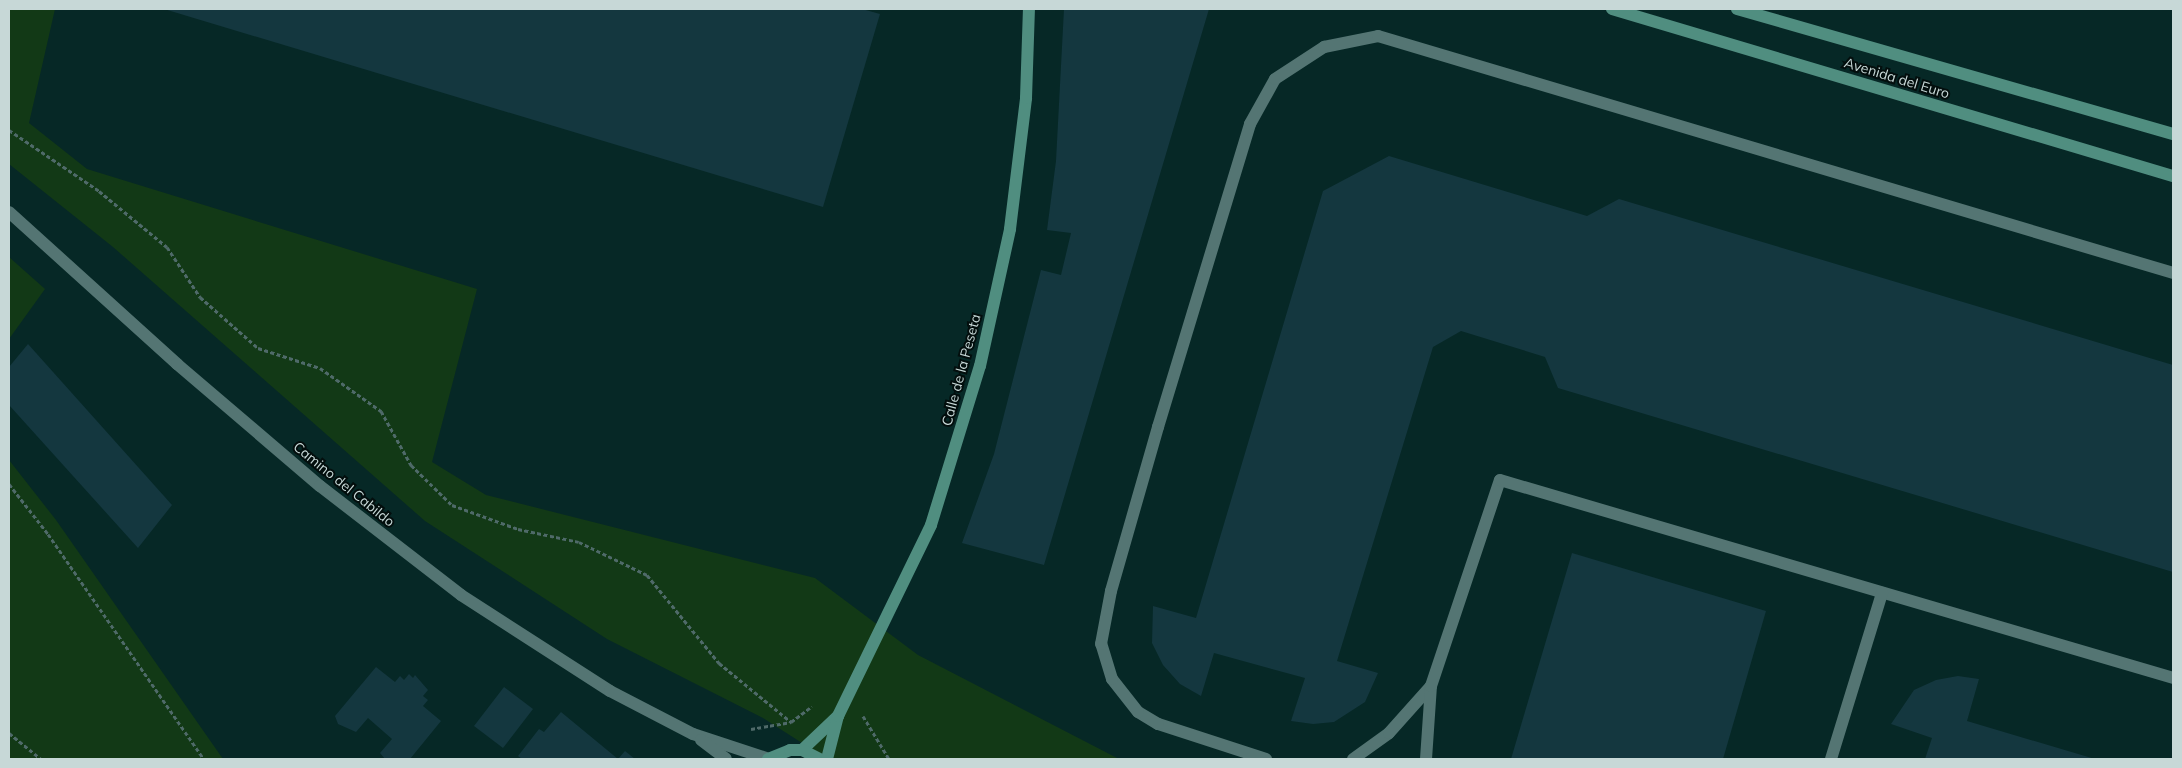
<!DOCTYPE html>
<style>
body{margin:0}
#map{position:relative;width:2182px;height:768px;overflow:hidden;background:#062826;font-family:Mulish,sans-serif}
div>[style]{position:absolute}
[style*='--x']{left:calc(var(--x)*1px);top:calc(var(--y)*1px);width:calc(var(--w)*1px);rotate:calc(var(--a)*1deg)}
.green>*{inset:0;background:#123916}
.building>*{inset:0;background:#14373f}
.path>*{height:3px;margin-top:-1.5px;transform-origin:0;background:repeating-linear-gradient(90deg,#4f6a69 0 4px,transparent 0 6.5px)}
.lane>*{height:12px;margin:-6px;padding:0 6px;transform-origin:6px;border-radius:6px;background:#547573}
.street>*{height:12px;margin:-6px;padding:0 6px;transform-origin:6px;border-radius:6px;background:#547573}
.secondary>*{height:12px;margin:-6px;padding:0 6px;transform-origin:6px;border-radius:6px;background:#508e80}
span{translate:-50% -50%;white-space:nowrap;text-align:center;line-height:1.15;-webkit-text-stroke:4px #030e0d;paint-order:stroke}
.street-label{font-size:14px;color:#c7d8d7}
.frame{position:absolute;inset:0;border:10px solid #c7d8d7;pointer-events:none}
</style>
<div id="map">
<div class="green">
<div style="clip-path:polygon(9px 9px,55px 9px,29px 123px,87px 169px,477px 289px,432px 462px,486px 495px,815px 578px,918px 655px,1119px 759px,827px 759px,763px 718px,607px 639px,425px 521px,113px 247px,9px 164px)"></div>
<div style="clip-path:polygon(9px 257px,45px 289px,9px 339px)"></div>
<div style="clip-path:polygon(9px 460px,56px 520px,223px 759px,9px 759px)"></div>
</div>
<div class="building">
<div style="clip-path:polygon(164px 9px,862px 9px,880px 14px,823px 207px)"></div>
<div style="clip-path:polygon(1064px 9px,1209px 9px,1044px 565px,962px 543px,994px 454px,1041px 270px,1061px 275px,1071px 233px,1047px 230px,1056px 161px)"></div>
<div style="clip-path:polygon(1389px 156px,1587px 216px,1619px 199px,2173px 365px,2173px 572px,1558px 388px,1545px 357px,1461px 331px,1433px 347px,1337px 661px,1378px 673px,1365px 702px,1334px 722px,1313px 724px,1291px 721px,1305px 678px,1214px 653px,1201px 696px,1180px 684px,1163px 665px,1152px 643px,1153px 606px,1196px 618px,1323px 191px)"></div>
<div style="clip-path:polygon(28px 344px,172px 505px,138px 548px,9px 405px,9px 367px)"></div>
<div style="clip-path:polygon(1572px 553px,1766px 611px,1723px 759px,1511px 759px)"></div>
<div style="clip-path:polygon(376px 667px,395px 682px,400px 676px,404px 680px,409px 674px,413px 678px,415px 675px,428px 690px,423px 696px,428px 700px,423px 706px,441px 721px,410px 759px,385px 759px,380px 753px,392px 739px,368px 718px,356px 732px,338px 724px,335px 716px)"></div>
<div style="clip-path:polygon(1958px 676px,1979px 679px,1967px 721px,2095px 759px,1925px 759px,1932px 738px,1891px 724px,1914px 690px,1936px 680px)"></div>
<div style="clip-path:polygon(504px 687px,533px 709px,503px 748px,474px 726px)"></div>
<div style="clip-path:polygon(561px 712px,618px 759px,625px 751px,635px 759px,522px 759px,518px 756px,539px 729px,544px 732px)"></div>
</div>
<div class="path">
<div style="--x:9;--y:130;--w:109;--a:34.1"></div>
<div style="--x:99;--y:191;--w:88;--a:39.5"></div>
<div style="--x:167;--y:247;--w:60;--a:56.6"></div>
<div style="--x:200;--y:297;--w:77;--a:41.3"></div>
<div style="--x:258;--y:348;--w:65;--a:17.9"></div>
<div style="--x:320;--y:368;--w:75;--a:35.2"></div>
<div style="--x:381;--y:411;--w:62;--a:60.9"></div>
<div style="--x:411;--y:465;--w:57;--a:44.3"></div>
<div style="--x:452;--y:505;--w:70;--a:20"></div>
<div style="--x:518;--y:529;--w:62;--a:12"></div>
<div style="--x:579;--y:542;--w:76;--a:25.9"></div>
<div style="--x:647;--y:575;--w:114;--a:50.7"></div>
<div style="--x:719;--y:663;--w:93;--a:39.3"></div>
<div style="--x:791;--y:722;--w:26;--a:-37"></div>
<div style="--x:9;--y:484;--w:63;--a:52"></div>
<div style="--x:48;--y:534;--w:274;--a:55.3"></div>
<div style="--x:863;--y:716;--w:50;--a:58.8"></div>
<div style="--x:751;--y:729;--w:41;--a:-9.9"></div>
<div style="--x:9;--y:733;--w:41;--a:39.1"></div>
</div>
<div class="lane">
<div style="--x:1266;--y:759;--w:114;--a:-162"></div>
<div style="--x:1158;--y:724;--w:23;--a:-149"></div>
<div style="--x:1138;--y:712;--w:42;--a:-128.2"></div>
<div style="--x:1112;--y:679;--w:37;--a:-107"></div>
<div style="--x:1101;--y:644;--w:54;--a:-79.3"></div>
<div style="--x:1111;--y:591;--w:171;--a:-74"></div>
<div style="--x:1158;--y:427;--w:317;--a:-73.1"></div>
<div style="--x:1250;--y:124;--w:51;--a:-60.9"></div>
<div style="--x:1275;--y:79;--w:59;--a:-33.1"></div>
<div style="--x:1324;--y:47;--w:55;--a:-11.5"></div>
<div style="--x:1378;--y:36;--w:830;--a:16.6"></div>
<div style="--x:1353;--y:759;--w:44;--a:-35.8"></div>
<div style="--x:1389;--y:733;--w:63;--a:-48.2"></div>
<div style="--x:1426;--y:759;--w:73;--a:-86.1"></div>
<div style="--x:1431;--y:686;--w:217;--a:-71.5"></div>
<div style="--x:1500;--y:480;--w:702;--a:16.39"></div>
<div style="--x:1831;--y:759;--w:174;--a:-72.9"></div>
</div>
<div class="street">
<div style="--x:9;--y:212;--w:227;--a:42.1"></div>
<div style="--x:177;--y:364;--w:188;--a:40.5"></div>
<div style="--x:320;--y:486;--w:178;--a:37.7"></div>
<div style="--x:461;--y:595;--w:177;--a:32.8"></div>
<div style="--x:610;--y:691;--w:93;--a:27.4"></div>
<div style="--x:693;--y:734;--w:80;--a:18.2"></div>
<div style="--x:701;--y:740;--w:31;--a:37"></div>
</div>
<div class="secondary">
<div style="--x:1612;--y:9;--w:585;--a:16.58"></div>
<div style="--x:1737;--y:9;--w:454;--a:16"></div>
<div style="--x:802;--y:750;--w:50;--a:-43.4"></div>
<div style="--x:768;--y:759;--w:24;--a:-22"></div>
<div style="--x:790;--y:750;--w:12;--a:0"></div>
<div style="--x:802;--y:750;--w:20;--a:27"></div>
<div style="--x:827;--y:759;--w:44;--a:-75.7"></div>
<div style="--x:838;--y:716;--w:212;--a:-64"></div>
<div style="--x:931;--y:525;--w:166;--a:-72.9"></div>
<div style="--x:980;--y:366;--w:140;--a:-77.6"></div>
<div style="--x:1010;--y:229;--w:132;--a:-83"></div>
<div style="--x:1026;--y:98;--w:89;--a:-88.1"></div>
</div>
<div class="street-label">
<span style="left:1897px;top:78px;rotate:17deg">Avenida del Euro</span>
<span style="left:961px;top:370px;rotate:-75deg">Calle de la Peseta</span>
<span style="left:344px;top:484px;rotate:39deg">Camino del Cabildo</span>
</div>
<div class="frame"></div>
</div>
